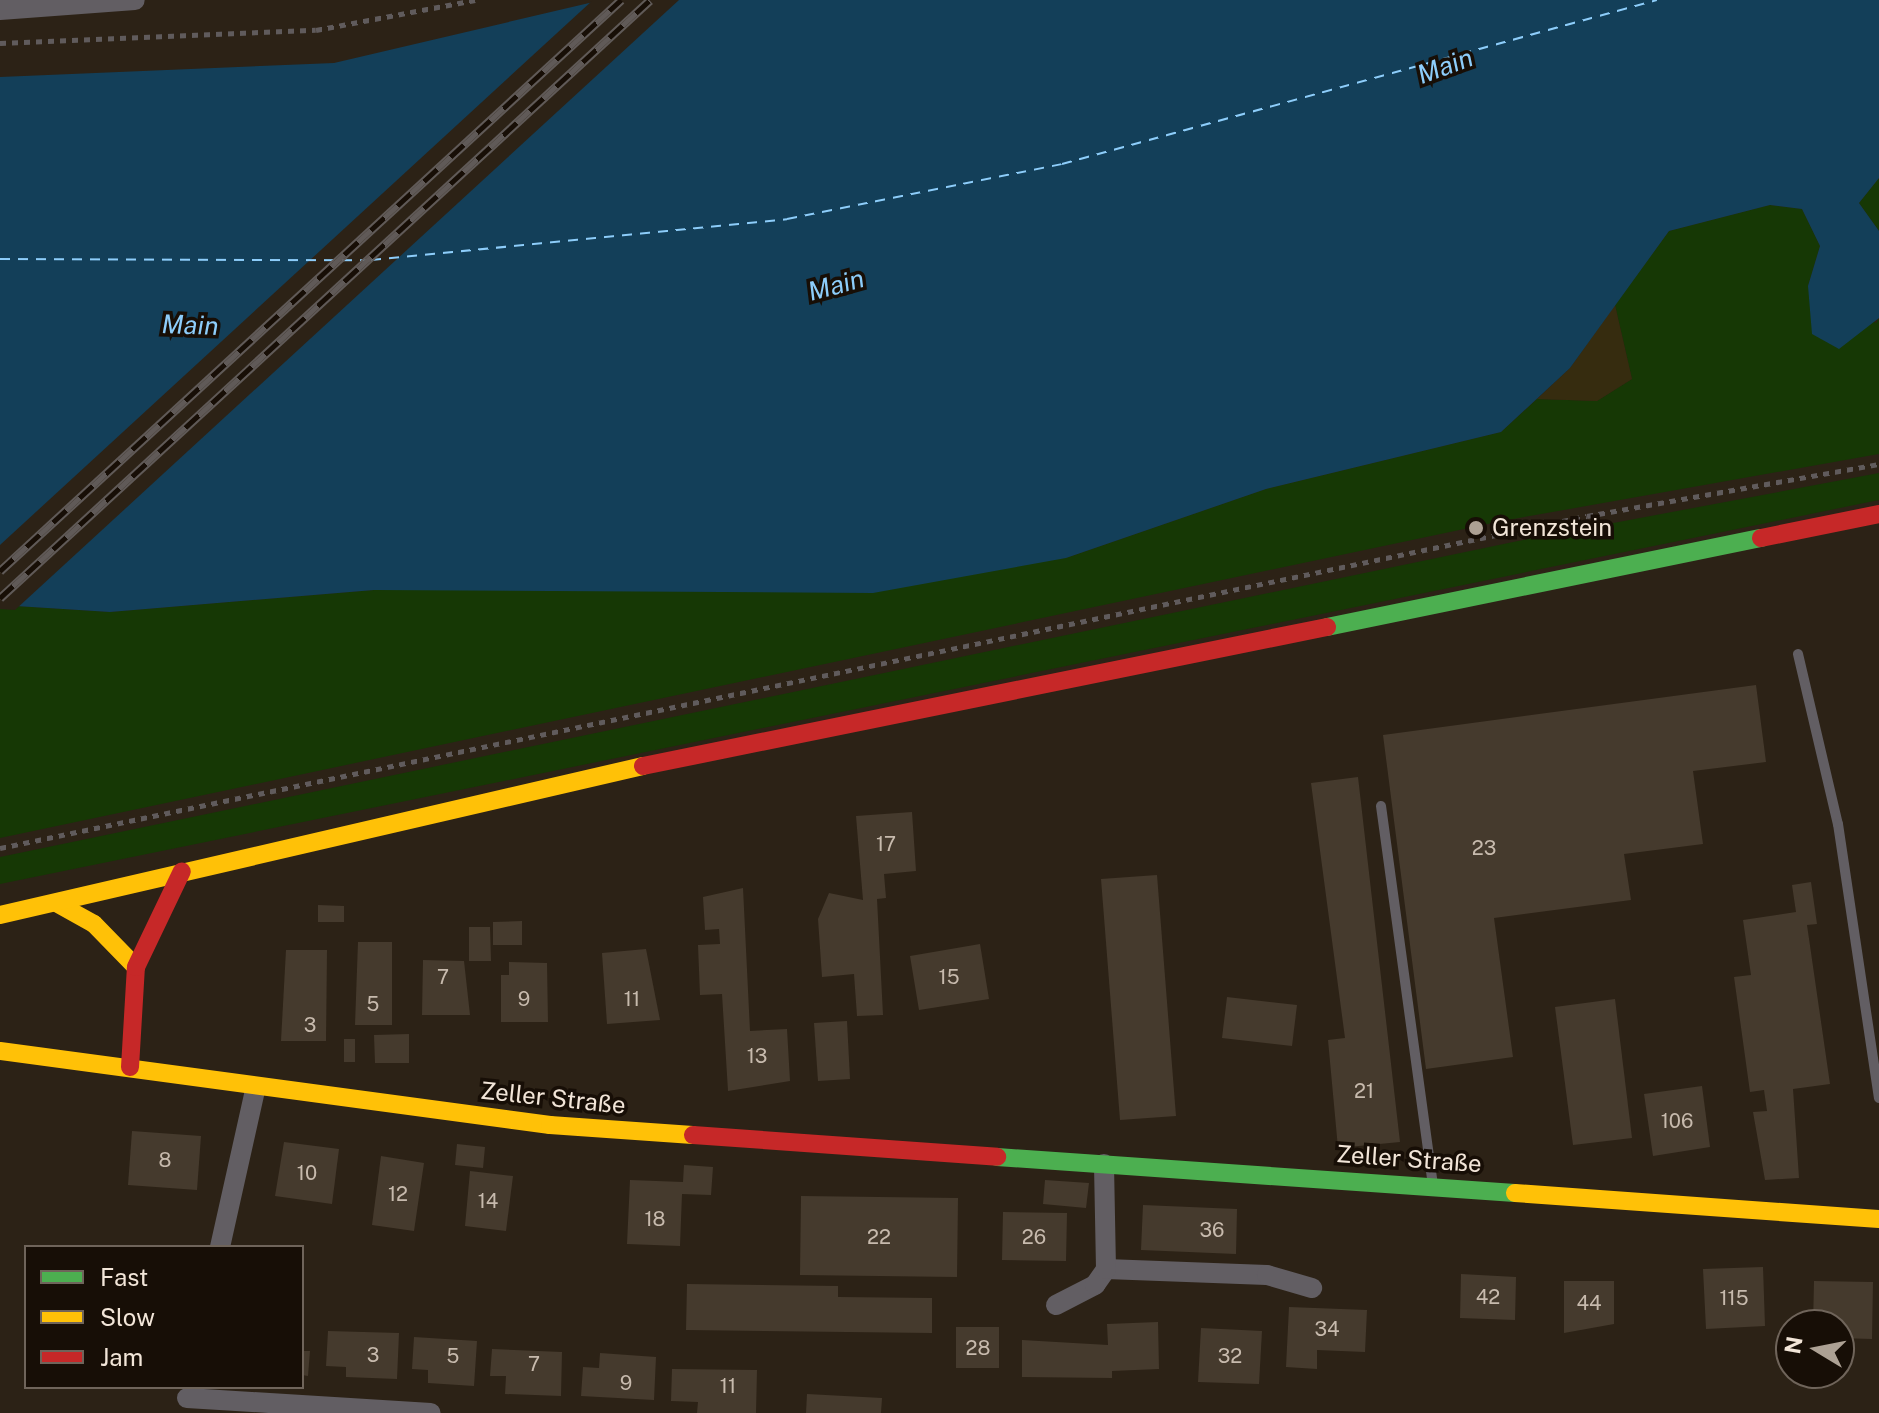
<!DOCTYPE html>
<meta charset="utf-8">
<style>
body{margin:0}
#map{position:relative;width:1879px;height:1413px;overflow:hidden;background:#2c2216;font-family:"Public Sans",sans-serif}
div>[style]{position:absolute}
[style*='--x']{left:calc(var(--x)*1px);top:calc(var(--y)*1px);width:calc(var(--w)*1px);rotate:calc(var(--a)*1deg)}
.green>*{inset:0;background:#163805}
.sand>*{inset:0;background:#362c0f}
.water>*{inset:0;background:#133f59}
.pier>*{inset:0;background:#2c2216}
.ferry>*{height:2px;margin-top:-1px;transform-origin:0;background:repeating-linear-gradient(90deg,#8dcdfa 0 10px,transparent 0 18px)}
.building>*{inset:0;background:#453a2d}
.path>*{height:5px;margin-top:-2.5px;transform-origin:0;background:repeating-linear-gradient(90deg,#605b5c 0 6px,transparent 0 12px)}
.lane>*{height:10px;margin:-5px;padding:0 5px;transform-origin:5px;border-radius:5px;background:#625e63}
.street>*{height:20px;margin:-10px;padding:0 10px;transform-origin:10px;border-radius:10px;background:#625e63}
.fast>*{height:18px;margin:-9px;padding:0 9px;transform-origin:9px;border-radius:9px;background:#4caf50}
.slow>*{height:18px;margin:-9px;padding:0 9px;transform-origin:9px;border-radius:9px;background:#ffc107}
.jam>*{height:18px;margin:-9px;padding:0 9px;transform-origin:9px;border-radius:9px;background:#c62828}
.rail>*{height:9px;margin-top:-4.5px;transform-origin:0;background:repeating-linear-gradient(90deg,#170e06 0 18px,#605a58 0 36px);box-sizing:border-box;border-block:2px solid #605a58}
.dots>*{width:22px;height:22px;translate:-50% -50%;box-sizing:border-box;border:4px solid #170e06;border-radius:50%}
span{translate:-50% -50%;white-space:nowrap;text-align:center;line-height:1.15;-webkit-text-stroke:7px #170e06;paint-order:stroke}
.number-label{font-size:20px;color:#c7baad}
.number-label span{-webkit-text-stroke-width:0}
.poi-label{font-size:24px;color:#f2e5d8}
.left{translate:0 -50%;text-align:left}
.street-label{font-size:24px;color:#f2e5d8}
.water-label{font-size:26px;color:#8dcdfa;font-style:italic}
.legend{position:absolute;left:24px;top:1245px;width:280px;height:144px;box-sizing:border-box;background:#170e06;border:2px solid #6f645a;margin:0;padding:10px 14px;list-style:none;font-size:24px;color:#f2e5d8}
.legend li{display:flex;align-items:center;gap:16px;height:40px}
.legend b{width:40px;border:2px solid #6f645a}
.north{position:absolute;left:1775px;top:1309px;width:80px;height:80px;box-sizing:border-box;background:#170e06;border:2px solid #6f645a;border-radius:50%;rotate:280deg;font-size:22px;font-weight:700;line-height:32px;text-align:center;color:#f2e5d8}
.north::after{content:'';display:block;margin:auto;width:28px;height:36px;background:#ada194;clip-path:polygon(50% 0,100% 100%,50% 72%,0 100%)}
</style>
<div id="map">
<div class="green">
<div style="clip-path:polygon(1879px 178px,1879px 231px,1859px 203px)"></div>
<div style="clip-path:polygon(1770px 205px,1802px 209px,1820px 246px,1808px 286px,1876px 323px,1879px 318px,1879px 454px,1502px 521px,0 838px,0 605px,110px 612px,374px 590px,1066px 558px,1266px 489px,1501px 432px,1537px 399px,1597px 401px,1632px 379px,1615px 305px,1669px 231px)"></div>
<div style="clip-path:polygon(1879px 473px,1879px 500px,0 884px,0 857px,1518px 541px)"></div>
</div>
<div class="sand">
<div style="clip-path:polygon(1615px 305px,1632px 379px,1597px 401px,1537px 399px,1570px 368px)"></div>
</div>
<div class="water">
<div style="clip-path:polygon(602px 0,1879px 0,1879px 178px,1859px 203px,1879px 231px,1879px 318px,1839px 349px,1812px 334px,1808px 286px,1820px 246px,1802px 209px,1770px 205px,1669px 231px,1570px 368px,1501px 432px,1266px 489px,1066px 558px,873px 593px,374px 590px,110px 612px,0 605px,0 77px,334px 63px)"></div>
</div>
<div class="pier">
<div style="clip-path:polygon(593px 0,679px 0,15px 610px,0 609px,0 545px)"></div>
</div>
<div class="ferry">
<div style="--x:0;--y:259;--w:371;--a:0.2"></div>
<div style="--x:371;--y:260;--w:418;--a:-5.6"></div>
<div style="--x:787;--y:219;--w:280;--a:-11.3"></div>
<div style="--x:1062;--y:164;--w:617;--a:-15.41"></div>
</div>
<div class="building">
<div style="clip-path:polygon(1756px 685px,1766px 762px,1693px 771px,1703px 844px,1624px 854px,1631px 900px,1494px 918px,1513px 1057px,1426px 1069px,1383px 735px)"></div>
<div style="clip-path:polygon(1358px 777px,1400px 1142px,1338px 1148px,1328px 1040px,1345px 1038px,1311px 783px)"></div>
<div style="clip-path:polygon(912px 812px,916px 871px,884px 874px,886px 898px,877px 899px,883px 1015px,857px 1016px,854px 974px,822px 977px,818px 919px,829px 893px,863px 900px,856px 816px)"></div>
<div style="clip-path:polygon(1157px 875px,1176px 1116px,1120px 1120px,1101px 879px)"></div>
<div style="clip-path:polygon(1811px 882px,1817px 924px,1807px 925px,1830px 1084px,1793px 1089px,1799px 1178px,1765px 1180px,1753px 1112px,1767px 1111px,1764px 1090px,1750px 1092px,1734px 977px,1751px 975px,1743px 920px,1796px 912px,1792px 885px)"></div>
<div style="clip-path:polygon(743px 888px,750px 1031px,787px 1029px,790px 1081px,728px 1091px,722px 994px,700px 995px,698px 945px,720px 944px,719px 929px,705px 930px,703px 897px)"></div>
<div style="clip-path:polygon(318px 905px,344px 906px,344px 922px,318px 922px)"></div>
<div style="clip-path:polygon(522px 921px,522px 945px,493px 945px,493px 922px)"></div>
<div style="clip-path:polygon(469px 927px,490px 927px,491px 961px,469px 961px)"></div>
<div style="clip-path:polygon(358px 942px,392px 942px,392px 1025px,355px 1025px)"></div>
<div style="clip-path:polygon(980px 944px,989px 999px,919px 1010px,910px 956px)"></div>
<div style="clip-path:polygon(646px 949px,660px 1020px,607px 1024px,602px 953px)"></div>
<div style="clip-path:polygon(286px 950px,327px 950px,326px 1041px,281px 1041px)"></div>
<div style="clip-path:polygon(423px 960px,464px 961px,470px 1015px,422px 1015px)"></div>
<div style="clip-path:polygon(509px 962px,547px 963px,548px 1022px,501px 1022px,501px 975px,509px 975px)"></div>
<div style="clip-path:polygon(1227px 997px,1297px 1005px,1292px 1046px,1222px 1038px)"></div>
<div style="clip-path:polygon(1615px 999px,1632px 1138px,1573px 1145px,1555px 1007px)"></div>
<div style="clip-path:polygon(847px 1021px,850px 1079px,818px 1081px,814px 1023px)"></div>
<div style="clip-path:polygon(409px 1034px,409px 1063px,375px 1063px,374px 1035px)"></div>
<div style="clip-path:polygon(344px 1039px,355px 1039px,355px 1062px,344px 1062px)"></div>
<div style="clip-path:polygon(1702px 1086px,1710px 1147px,1653px 1156px,1644px 1094px)"></div>
<div style="clip-path:polygon(132px 1131px,201px 1136px,197px 1190px,128px 1185px)"></div>
<div style="clip-path:polygon(284px 1142px,339px 1149px,332px 1204px,275px 1196px)"></div>
<div style="clip-path:polygon(457px 1144px,485px 1147px,483px 1168px,455px 1165px)"></div>
<div style="clip-path:polygon(381px 1156px,424px 1163px,414px 1231px,372px 1225px)"></div>
<div style="clip-path:polygon(684px 1165px,713px 1167px,711px 1195px,682px 1194px,680px 1246px,627px 1244px,630px 1180px,683px 1182px)"></div>
<div style="clip-path:polygon(470px 1171px,513px 1176px,506px 1231px,465px 1226px)"></div>
<div style="clip-path:polygon(1045px 1180px,1089px 1183px,1086px 1208px,1043px 1204px)"></div>
<div style="clip-path:polygon(801px 1196px,958px 1198px,957px 1277px,800px 1275px)"></div>
<div style="clip-path:polygon(1143px 1205px,1237px 1209px,1236px 1254px,1141px 1250px)"></div>
<div style="clip-path:polygon(1003px 1212px,1067px 1213px,1066px 1261px,1002px 1260px)"></div>
<div style="clip-path:polygon(1763px 1267px,1765px 1326px,1706px 1329px,1703px 1269px)"></div>
<div style="clip-path:polygon(1461px 1274px,1516px 1277px,1515px 1320px,1460px 1318px)"></div>
<div style="clip-path:polygon(1564px 1281px,1614px 1281px,1614px 1324px,1564px 1333px)"></div>
<div style="clip-path:polygon(1814px 1281px,1873px 1282px,1872px 1339px,1839px 1338px,1839px 1325px,1813px 1325px)"></div>
<div style="clip-path:polygon(687px 1284px,838px 1286px,838px 1297px,932px 1298px,932px 1333px,686px 1330px)"></div>
<div style="clip-path:polygon(1289px 1307px,1367px 1310px,1365px 1352px,1317px 1350px,1317px 1369px,1286px 1367px)"></div>
<div style="clip-path:polygon(1158px 1322px,1159px 1369px,1112px 1371px,1112px 1378px,1022px 1377px,1022px 1340px,1108px 1345px,1107px 1324px)"></div>
<div style="clip-path:polygon(956px 1327px,999px 1327px,999px 1368px,956px 1368px)"></div>
<div style="clip-path:polygon(1201px 1328px,1262px 1331px,1259px 1384px,1198px 1382px)"></div>
<div style="clip-path:polygon(328px 1331px,399px 1333px,397px 1379px,346px 1377px,346px 1367px,326px 1366px)"></div>
<div style="clip-path:polygon(414px 1337px,477px 1341px,474px 1386px,428px 1383px,428px 1370px,412px 1369px)"></div>
<div style="clip-path:polygon(492px 1349px,562px 1352px,561px 1396px,505px 1394px,506px 1376px,490px 1376px)"></div>
<div style="clip-path:polygon(302px 1351px,310px 1351px,308px 1376px,302px 1375px)"></div>
<div style="clip-path:polygon(600px 1353px,656px 1357px,654px 1400px,581px 1396px,583px 1367px,599px 1368px)"></div>
<div style="clip-path:polygon(672px 1369px,757px 1370px,756px 1413px,697px 1413px,698px 1402px,671px 1401px)"></div>
<div style="clip-path:polygon(807px 1394px,882px 1398px,881px 1413px,806px 1413px)"></div>
</div>
<div class="path">
<div style="--x:0;--y:43;--w:316;--a:-2.4"></div>
<div style="--x:316;--y:30;--w:162;--a:-10.7"></div>
<div style="--x:0;--y:848;--w:1621;--a:-11.82"></div>
<div style="--x:1587;--y:516;--w:297;--a:-10.1"></div>
</div>
<div class="lane">
<div style="--x:1798;--y:654;--w:175;--a:76.8"></div>
<div style="--x:1838;--y:824;--w:277;--a:81.5"></div>
<div style="--x:1381;--y:806;--w:382;--a:82.2"></div>
</div>
<div class="street">
<div style="--x:0;--y:10;--w:135;--a:-4.2"></div>
<div style="--x:220;--y:1247;--w:161;--a:-77.4"></div>
<div style="--x:1106;--y:1269;--w:161;--a:2.1"></div>
<div style="--x:1267;--y:1275;--w:47;--a:16.1"></div>
<div style="--x:1056;--y:1305;--w:44;--a:-27.1"></div>
<div style="--x:1095;--y:1285;--w:19;--a:-55"></div>
<div style="--x:1106;--y:1269;--w:105;--a:-91.1"></div>
<div style="--x:187;--y:1398;--w:244;--a:3.5"></div>
</div>
<div class="fast">
<div style="--x:1327;--y:627;--w:443;--a:-11.6"></div>
<div style="--x:997;--y:1157;--w:519;--a:3.98"></div>
</div>
<div class="slow">
<div style="--x:58;--y:904;--w:41;--a:29.1"></div>
<div style="--x:94;--y:924;--w:60;--a:45.7"></div>
<div style="--x:0;--y:915;--w:660;--a:-13.05"></div>
<div style="--x:0;--y:1051;--w:555;--a:7.66"></div>
<div style="--x:550;--y:1125;--w:143;--a:4"></div>
<div style="--x:1515;--y:1193;--w:365;--a:4.1"></div>
</div>
<div class="jam">
<div style="--x:1761;--y:538;--w:120;--a:-11.5"></div>
<div style="--x:643;--y:766;--w:698;--a:-11.49"></div>
<div style="--x:130;--y:1067;--w:100;--a:-86.6"></div>
<div style="--x:136;--y:967;--w:106;--a:-64.4"></div>
<div style="--x:693;--y:1135;--w:305;--a:4.1"></div>
</div>
<div class="rail">
<div style="--x:0;--y:571;--w:844;--a:-42.6"></div>
<div style="--x:0;--y:598;--w:883;--a:-42.61"></div>
</div>
<div class="dots">
<div style="left:1476px;top:528px;background:#ada194"></div>
</div>
<div class="number-label">
<span style="left:886px;top:844px">17</span>
<span style="left:1484px;top:848px">23</span>
<span style="left:443px;top:977px">7</span>
<span style="left:949px;top:977px">15</span>
<span style="left:524px;top:999px">9</span>
<span style="left:632px;top:999px">11</span>
<span style="left:373px;top:1004px">5</span>
<span style="left:310px;top:1025px">3</span>
<span style="left:757px;top:1056px">13</span>
<span style="left:1364px;top:1091px">21</span>
<span style="left:1677px;top:1121px">106</span>
<span style="left:165px;top:1160px">8</span>
<span style="left:307px;top:1173px">10</span>
<span style="left:398px;top:1194px">12</span>
<span style="left:488px;top:1201px">14</span>
<span style="left:655px;top:1219px">18</span>
<span style="left:1212px;top:1230px">36</span>
<span style="left:879px;top:1237px">22</span>
<span style="left:1034px;top:1237px">26</span>
<span style="left:1488px;top:1297px">42</span>
<span style="left:1734px;top:1298px">115</span>
<span style="left:1589px;top:1303px">44</span>
<span style="left:1327px;top:1329px">34</span>
<span style="left:978px;top:1348px">28</span>
<span style="left:373px;top:1355px">3</span>
<span style="left:453px;top:1356px">5</span>
<span style="left:1230px;top:1356px">32</span>
<span style="left:534px;top:1364px">7</span>
<span style="left:626px;top:1383px">9</span>
<span style="left:728px;top:1386px">11</span>
</div>
<div class="poi-label">
<span class="left" style="left:1492px;top:528px">Grenzstein</span>
</div>
<div class="street-label">
<span style="left:553px;top:1098px;rotate:6deg">Zeller Straße</span>
<span style="left:1409px;top:1159px;rotate:4deg">Zeller Straße</span>
</div>
<div class="water-label">
<span style="left:1445px;top:66px;rotate:-20deg">Main</span>
<span style="left:836px;top:285px;rotate:-15deg">Main</span>
<span style="left:190px;top:325px;rotate:2deg">Main</span>
</div>
<ul class="legend">
<li><b style="height:10px;background:#4caf50"></b>Fast</li>
<li><b style="height:10px;background:#ffc107"></b>Slow</li>
<li><b style="height:10px;background:#c62828"></b>Jam</li>
</ul>
<div class="north">N</div>
</div>
